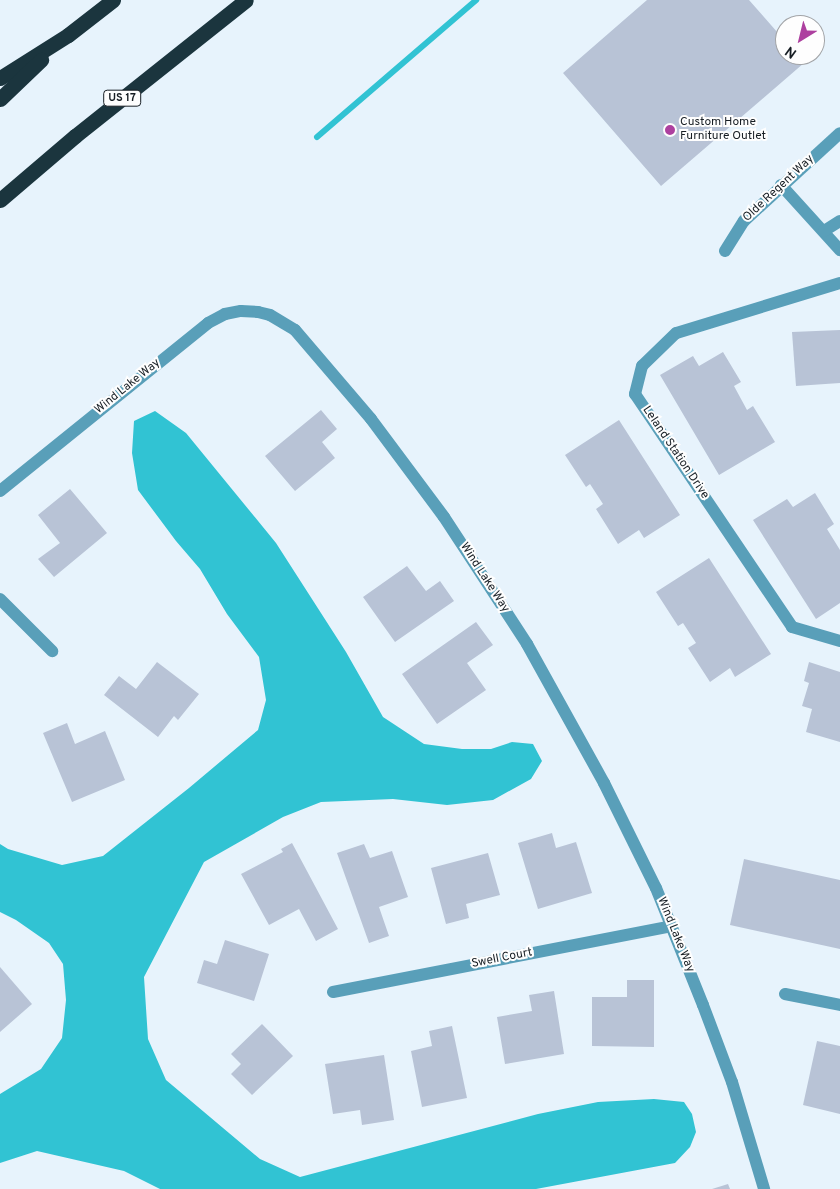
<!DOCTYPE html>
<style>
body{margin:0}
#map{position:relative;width:840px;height:1189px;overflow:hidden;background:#e7f3fc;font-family:Overpass,sans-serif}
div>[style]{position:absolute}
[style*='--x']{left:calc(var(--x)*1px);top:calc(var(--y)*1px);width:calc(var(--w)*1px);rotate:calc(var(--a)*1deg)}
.water>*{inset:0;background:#31c3d3}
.stream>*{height:6px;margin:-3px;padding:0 3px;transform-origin:3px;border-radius:3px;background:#31c3d3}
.building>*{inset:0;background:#b8c3d6}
.minor>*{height:12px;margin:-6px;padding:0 6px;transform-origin:6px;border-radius:6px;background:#599fb9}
.highway>*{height:15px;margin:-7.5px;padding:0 7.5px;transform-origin:7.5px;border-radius:7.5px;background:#1b353e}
.dots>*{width:14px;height:14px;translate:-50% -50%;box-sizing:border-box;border:2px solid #fefefe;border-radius:50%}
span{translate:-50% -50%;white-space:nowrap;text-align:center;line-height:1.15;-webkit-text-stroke:4px #fefefe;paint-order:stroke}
.shield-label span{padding:1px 4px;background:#fefefe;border:1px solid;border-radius:4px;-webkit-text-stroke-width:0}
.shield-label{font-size:11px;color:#171e24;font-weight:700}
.poi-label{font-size:12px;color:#171e24}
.left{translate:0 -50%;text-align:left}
.street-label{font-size:12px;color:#171e24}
.north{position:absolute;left:775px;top:15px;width:50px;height:50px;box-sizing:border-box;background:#fefefe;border:1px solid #a2a4a7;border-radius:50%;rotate:216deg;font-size:14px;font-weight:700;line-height:20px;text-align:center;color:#171e24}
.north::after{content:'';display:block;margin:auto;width:18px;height:22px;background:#ad409f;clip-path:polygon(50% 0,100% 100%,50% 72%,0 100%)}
</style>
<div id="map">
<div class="water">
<div style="clip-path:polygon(155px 411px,186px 433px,276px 543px,346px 652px,383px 717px,424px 744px,462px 749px,491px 749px,512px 742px,533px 744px,542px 761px,531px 779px,493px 800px,447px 805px,393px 799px,321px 802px,283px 817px,204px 862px,144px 977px,148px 1039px,166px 1080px,260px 1159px,300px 1177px,538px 1114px,598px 1102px,654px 1099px,684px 1102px,692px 1114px,696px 1132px,690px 1147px,675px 1163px,536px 1189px,160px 1189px,124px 1171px,37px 1151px,0 1163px,0 1094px,41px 1069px,62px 1038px,66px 1000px,63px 964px,49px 943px,16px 920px,0 912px,0 844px,8px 849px,62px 865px,103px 856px,189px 788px,258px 730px,266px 700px,259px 657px,227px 614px,200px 569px,176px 541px,138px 490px,132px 453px,134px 421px)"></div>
</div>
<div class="stream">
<div style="--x:317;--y:137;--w:210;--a:-40.7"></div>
</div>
<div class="building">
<div style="clip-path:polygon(647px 0,749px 0,785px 41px,785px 55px,797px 55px,804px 63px,661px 186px,563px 73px)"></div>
<div style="clip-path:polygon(840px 330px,840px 383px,796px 386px,792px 332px)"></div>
<div style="clip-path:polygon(723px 352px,741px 382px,734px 386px,747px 410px,753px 406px,775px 442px,719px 475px,660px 375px,693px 356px,699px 366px)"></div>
<div style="clip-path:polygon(321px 410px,337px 429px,322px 442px,335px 458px,295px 491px,265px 456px)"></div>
<div style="clip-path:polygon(619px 420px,680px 515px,644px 538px,639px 530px,618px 544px,596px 509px,603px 504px,590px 484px,586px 487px,565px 455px)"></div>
<div style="clip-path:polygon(70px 489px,107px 533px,54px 577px,38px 559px,60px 543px,38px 515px)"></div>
<div style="clip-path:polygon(815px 493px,834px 524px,827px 529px,840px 550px,840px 603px,816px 619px,753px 520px,787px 499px,793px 507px)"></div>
<div style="clip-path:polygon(709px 558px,771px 654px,735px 677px,730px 668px,710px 682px,688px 648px,696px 643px,683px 623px,678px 626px,656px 592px)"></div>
<div style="clip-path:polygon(407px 566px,426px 591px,440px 581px,454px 601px,395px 642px,363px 597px)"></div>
<div style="clip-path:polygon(476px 622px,493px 645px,467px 663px,486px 690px,437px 724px,402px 674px)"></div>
<div style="clip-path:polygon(157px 662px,199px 694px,178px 720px,174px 716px,158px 737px,104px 695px,119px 676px,136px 689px)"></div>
<div style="clip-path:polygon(809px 662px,840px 672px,840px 742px,806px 732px,812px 709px,802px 706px,809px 683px,804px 681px)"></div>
<div style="clip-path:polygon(67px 723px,75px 744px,105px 731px,125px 780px,72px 802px,43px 733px)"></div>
<div style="clip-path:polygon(552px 833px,556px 848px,576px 842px,592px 893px,538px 909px,518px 843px)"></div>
<div style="clip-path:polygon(292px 843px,338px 929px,316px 941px,299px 909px,269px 925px,241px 874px,283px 852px,281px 849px)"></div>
<div style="clip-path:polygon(364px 844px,370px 858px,392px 851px,408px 897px,379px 907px,389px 936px,369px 943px,337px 853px)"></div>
<div style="clip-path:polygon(488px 853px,500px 895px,466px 904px,469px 918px,446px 924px,431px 868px)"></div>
<div style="clip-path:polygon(744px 859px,840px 880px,840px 949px,730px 925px)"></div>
<div style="clip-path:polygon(225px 940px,269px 954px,254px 1001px,197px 983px,204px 960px,217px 964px)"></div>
<div style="clip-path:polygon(0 967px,32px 1004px,0 1032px)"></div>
<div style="clip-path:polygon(627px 980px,654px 980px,654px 1047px,592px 1046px,592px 997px,627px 997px)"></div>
<div style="clip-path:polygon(554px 991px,564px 1054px,505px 1064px,497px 1017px,532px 1011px,529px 995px)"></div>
<div style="clip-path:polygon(262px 1024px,293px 1056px,252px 1095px,231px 1074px,241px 1064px,231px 1054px)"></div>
<div style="clip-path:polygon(452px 1026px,467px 1098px,422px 1107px,411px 1051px,432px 1046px,429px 1031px)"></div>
<div style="clip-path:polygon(817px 1041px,840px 1046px,840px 1114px,803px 1105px)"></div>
<div style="clip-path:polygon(384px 1055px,394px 1120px,362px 1125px,360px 1110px,333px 1114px,325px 1064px)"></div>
<div style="clip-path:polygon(728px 1184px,730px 1189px,712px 1189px)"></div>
</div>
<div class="minor">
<div style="--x:781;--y:185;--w:88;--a:47.8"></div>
<div style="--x:824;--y:231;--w:19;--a:-32"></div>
<div style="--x:725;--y:251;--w:36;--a:-58"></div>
<div style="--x:744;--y:221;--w:130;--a:-42.5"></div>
<div style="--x:840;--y:283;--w:171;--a:163"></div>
<div style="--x:676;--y:333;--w:47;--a:135.9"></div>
<div style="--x:642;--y:366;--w:29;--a:104"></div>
<div style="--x:635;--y:394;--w:281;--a:56"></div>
<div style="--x:792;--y:627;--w:50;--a:16.3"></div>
<div style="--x:0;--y:491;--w:267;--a:-38.9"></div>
<div style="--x:208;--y:323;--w:19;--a:-28"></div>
<div style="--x:225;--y:314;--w:16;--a:-11"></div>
<div style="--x:241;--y:311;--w:17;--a:3"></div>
<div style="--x:258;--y:312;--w:12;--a:14"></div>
<div style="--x:270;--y:315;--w:29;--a:31"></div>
<div style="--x:295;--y:330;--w:117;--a:49.5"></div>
<div style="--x:371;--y:419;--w:122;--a:53.3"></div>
<div style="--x:444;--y:517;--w:152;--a:56.8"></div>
<div style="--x:527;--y:644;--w:159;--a:61"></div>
<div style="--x:604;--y:783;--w:117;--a:63.7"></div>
<div style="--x:656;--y:888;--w:126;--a:68.1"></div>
<div style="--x:703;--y:1005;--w:82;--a:69.4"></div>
<div style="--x:732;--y:1082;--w:112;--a:73.3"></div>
<div style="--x:0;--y:599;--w:74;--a:45"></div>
<div style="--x:333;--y:992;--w:345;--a:-11"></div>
<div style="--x:785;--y:994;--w:56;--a:11.3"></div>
</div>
<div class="highway">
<div style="--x:0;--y:78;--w:80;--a:-32.3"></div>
<div style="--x:68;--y:35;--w:57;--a:-37.9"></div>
<div style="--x:0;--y:99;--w:57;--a:-43.6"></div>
<div style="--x:0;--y:200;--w:99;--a:-40.5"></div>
<div style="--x:75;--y:136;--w:218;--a:-38.5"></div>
</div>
<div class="dots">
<div style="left:670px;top:130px;background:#ad409f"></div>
</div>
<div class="shield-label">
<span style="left:122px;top:98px">US 17</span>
</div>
<div class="poi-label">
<span class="left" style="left:680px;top:130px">Custom Home<br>Furniture Outlet</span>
</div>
<div class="street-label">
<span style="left:779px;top:189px;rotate:-43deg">Olde Regent Way</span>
<span style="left:128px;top:387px;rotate:-39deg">Wind Lake Way</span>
<span style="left:675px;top:453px;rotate:56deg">Leland Station Drive</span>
<span style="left:484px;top:578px;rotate:57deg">Wind Lake Way</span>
<span style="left:675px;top:935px;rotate:68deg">Wind Lake Way</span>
<span style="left:502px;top:959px;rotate:-11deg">Swell Court</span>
</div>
<div class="north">N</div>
</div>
